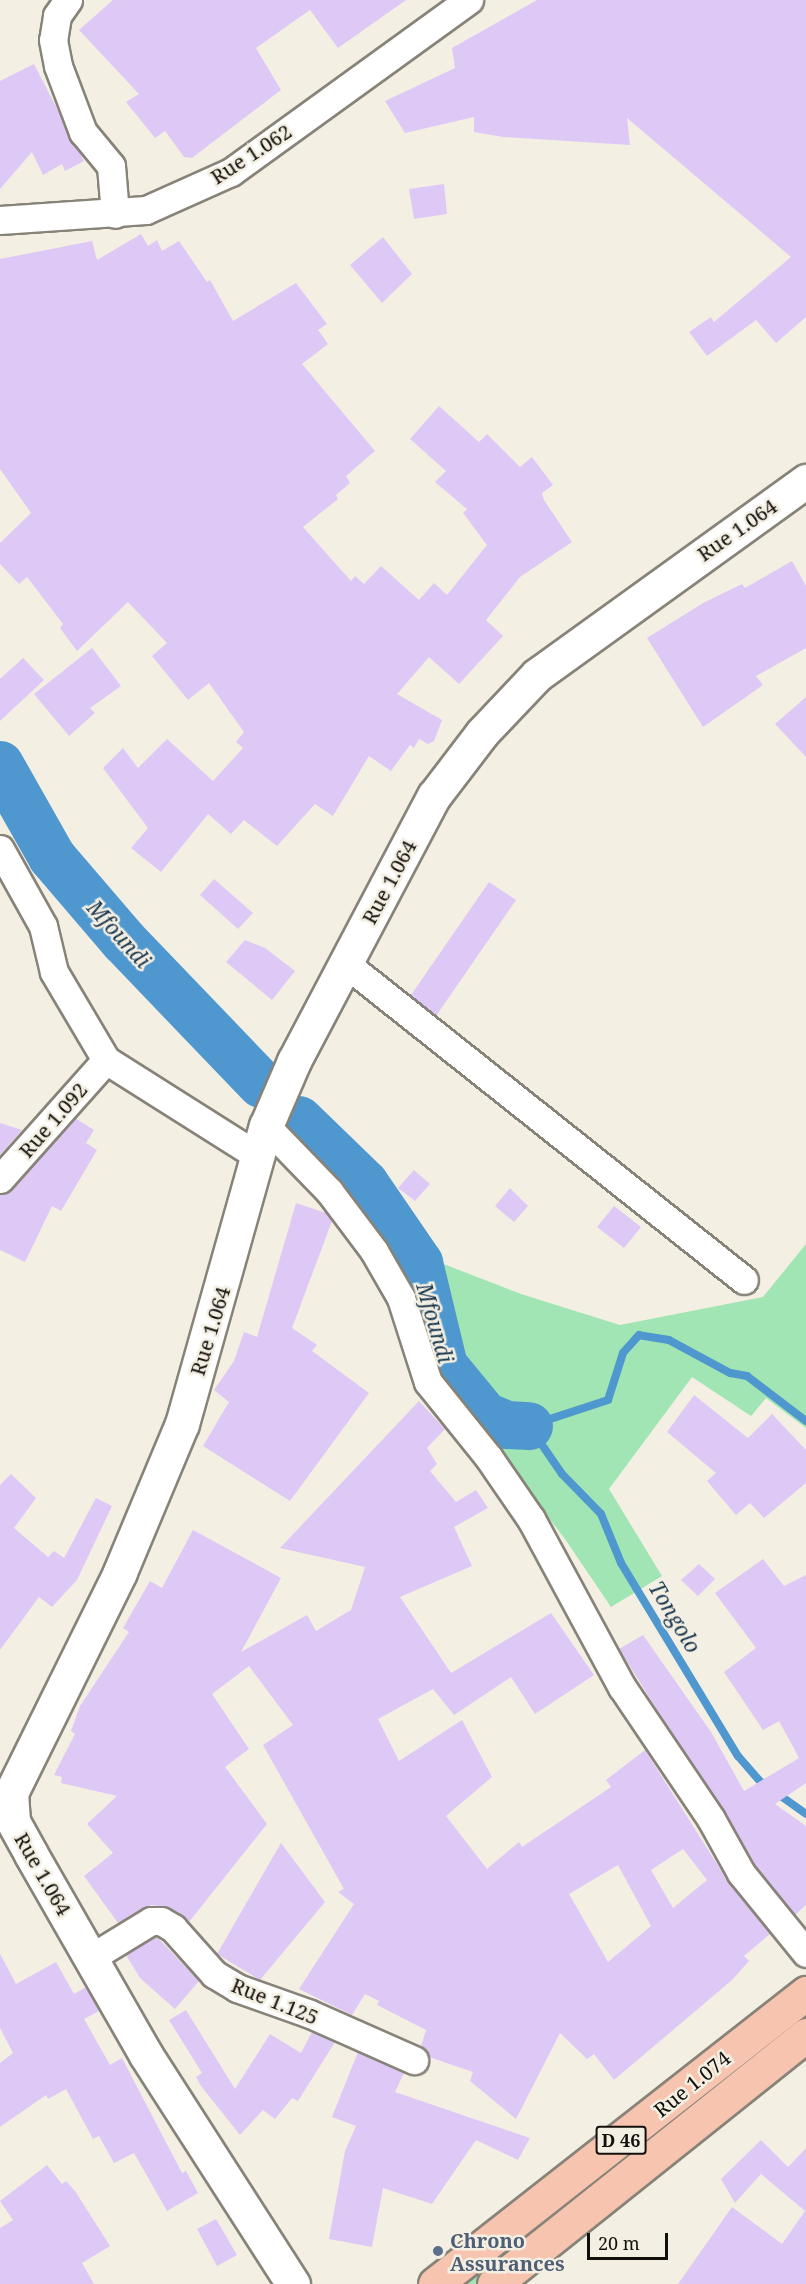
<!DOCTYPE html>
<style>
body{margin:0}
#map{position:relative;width:806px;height:2284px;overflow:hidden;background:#f4efe3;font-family:"Noto Serif",serif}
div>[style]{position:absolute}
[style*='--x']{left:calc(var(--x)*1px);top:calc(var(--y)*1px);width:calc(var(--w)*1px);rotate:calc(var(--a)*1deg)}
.green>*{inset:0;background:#a0e5b3}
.stream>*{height:8px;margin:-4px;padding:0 4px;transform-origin:4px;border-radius:4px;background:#4f98cf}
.river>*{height:48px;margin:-24px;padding:0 24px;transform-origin:24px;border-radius:24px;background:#4f98cf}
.building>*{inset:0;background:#dec9f6}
.roads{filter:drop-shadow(2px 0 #888379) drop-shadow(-2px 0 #888379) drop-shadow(0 2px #888379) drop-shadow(0 -2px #888379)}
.street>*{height:27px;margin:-13.5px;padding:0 13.5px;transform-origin:13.5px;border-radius:13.5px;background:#fff}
.secondary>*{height:33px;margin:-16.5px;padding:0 16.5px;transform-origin:16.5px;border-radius:16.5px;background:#fff}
.primary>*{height:33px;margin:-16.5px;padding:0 16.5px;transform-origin:16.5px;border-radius:16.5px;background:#f7c4af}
.dots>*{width:16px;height:16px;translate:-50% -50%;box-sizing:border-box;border:3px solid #f4efe3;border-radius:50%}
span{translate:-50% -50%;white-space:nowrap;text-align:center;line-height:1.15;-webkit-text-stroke:5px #f4efe3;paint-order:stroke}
.shield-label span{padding:2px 4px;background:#f4efe3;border:2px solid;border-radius:4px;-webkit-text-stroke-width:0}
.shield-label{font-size:18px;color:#12100c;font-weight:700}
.street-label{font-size:20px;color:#12100c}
.service-label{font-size:20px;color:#4e5e75;font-weight:700}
.left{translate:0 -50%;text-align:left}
.water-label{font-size:21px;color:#18374e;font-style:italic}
.scale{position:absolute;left:587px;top:2233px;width:81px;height:27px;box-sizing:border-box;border:3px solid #12100c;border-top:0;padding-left:8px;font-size:18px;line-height:21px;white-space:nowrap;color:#12100c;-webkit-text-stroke:4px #f4efe3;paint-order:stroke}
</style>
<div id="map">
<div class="green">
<div style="clip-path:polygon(806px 1244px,806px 1428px,766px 1398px,751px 1416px,692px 1377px,609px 1489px,662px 1576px,611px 1607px,565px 1539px,432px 1367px,401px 1271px,419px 1248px,441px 1263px,521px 1294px,620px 1325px,763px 1297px)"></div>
<div style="clip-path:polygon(582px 2187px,590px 2196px,475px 2284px,455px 2284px)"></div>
</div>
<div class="stream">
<div style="--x:806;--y:1421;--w:74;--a:-142.7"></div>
<div style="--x:747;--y:1376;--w:17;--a:-170"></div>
<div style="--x:730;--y:1373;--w:69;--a:-151.6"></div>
<div style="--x:669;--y:1340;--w:30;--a:-171"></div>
<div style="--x:639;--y:1335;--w:24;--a:132"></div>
<div style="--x:623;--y:1353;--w:49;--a:107.7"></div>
<div style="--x:608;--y:1400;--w:83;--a:161.8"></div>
<div style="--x:529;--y:1426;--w:58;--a:55.5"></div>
<div style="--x:562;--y:1474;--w:56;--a:45.7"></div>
<div style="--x:601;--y:1514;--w:53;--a:67.8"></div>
<div style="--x:621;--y:1563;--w:226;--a:58.8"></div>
<div style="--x:738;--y:1756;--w:35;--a:49"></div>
<div style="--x:761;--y:1782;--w:55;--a:35.4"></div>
</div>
<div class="river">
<div style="--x:0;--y:765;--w:106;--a:60.5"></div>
<div style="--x:52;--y:857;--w:111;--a:49.4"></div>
<div style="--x:124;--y:941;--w:198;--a:46.2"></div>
<div style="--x:299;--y:1120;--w:92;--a:44.1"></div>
<div style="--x:365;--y:1184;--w:96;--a:55.6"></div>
<div style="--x:419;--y:1263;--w:106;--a:76.4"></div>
<div style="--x:444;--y:1366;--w:65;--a:50.6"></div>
<div style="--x:485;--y:1416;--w:24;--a:22"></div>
<div style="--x:507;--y:1425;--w:22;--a:3"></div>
</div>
<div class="building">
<div style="clip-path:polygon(113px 0,406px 0,338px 48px,310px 10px,256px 48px,281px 90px,192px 158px,184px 157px,165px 131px,155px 138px,126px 102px,139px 94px,79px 30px)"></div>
<div style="clip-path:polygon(537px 0,806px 0,806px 317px,776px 343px,756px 320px,707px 356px,689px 332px,711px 317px,714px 322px,791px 257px,627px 118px,630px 145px,503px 137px,474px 132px,474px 117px,405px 133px,385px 101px,455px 68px,452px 48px)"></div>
<div style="clip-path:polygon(34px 64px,84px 161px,65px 171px,62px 164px,43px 175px,32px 152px,0 189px,0 81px)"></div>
<div style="clip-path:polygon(444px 184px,447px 214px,414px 219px,409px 189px)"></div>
<div style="clip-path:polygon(141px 234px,148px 246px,157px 240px,162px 251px,179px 241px,207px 282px,210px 280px,233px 321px,296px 283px,327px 324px,318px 330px,328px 344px,302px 364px,375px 451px,346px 476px,350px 483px,336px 495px,338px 499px,303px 527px,351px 581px,355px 576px,364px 584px,381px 566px,419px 600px,434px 583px,447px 595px,487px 545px,463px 513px,467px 509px,435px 482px,446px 471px,410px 439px,439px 406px,479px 442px,487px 434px,520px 467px,532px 457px,553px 485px,542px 493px,544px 500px,572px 542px,520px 577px,486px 620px,503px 636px,459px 684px,429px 657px,397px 694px,442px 720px,434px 741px,428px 744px,419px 739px,414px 748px,410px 745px,391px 771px,369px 756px,333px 816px,315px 804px,277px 846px,244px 820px,231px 834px,208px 814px,161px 872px,131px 848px,148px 828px,103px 768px,123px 748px,138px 768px,167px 739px,213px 781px,243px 748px,236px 742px,244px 732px,209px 683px,188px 700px,152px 656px,167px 643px,128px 602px,77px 651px,60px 628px,63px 624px,27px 577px,19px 584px,0 564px,0 543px,31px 513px,0 469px,0 259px,92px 241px,97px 260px)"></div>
<div style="clip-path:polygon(383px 237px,412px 274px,382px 303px,350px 265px)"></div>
<div style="clip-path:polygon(792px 561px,806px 586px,806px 648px,756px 676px,763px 685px,703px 727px,647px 638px,703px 603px,742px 584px,745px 588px)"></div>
<div style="clip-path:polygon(92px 648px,121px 686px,90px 708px,95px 713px,69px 736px,34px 694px)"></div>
<div style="clip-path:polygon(23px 658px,44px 680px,0 721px,0 679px)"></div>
<div style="clip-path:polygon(806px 697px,806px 757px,775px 724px)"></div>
<div style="clip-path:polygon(214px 879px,253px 913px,238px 929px,200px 895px)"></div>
<div style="clip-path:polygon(489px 882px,516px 900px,436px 1016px,411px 995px)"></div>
<div style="clip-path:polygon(245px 940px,265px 948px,295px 971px,272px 1000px,226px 962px)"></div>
<div style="clip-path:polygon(75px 1118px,94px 1130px,86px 1143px,97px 1150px,61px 1211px,52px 1206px,25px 1262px,0 1250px,0 1194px,12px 1189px)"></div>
<div style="clip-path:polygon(0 1123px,22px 1130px,0 1155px)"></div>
<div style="clip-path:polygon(414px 1170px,430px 1184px,415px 1201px,398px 1188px)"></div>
<div style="clip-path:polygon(510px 1188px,528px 1206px,514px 1222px,495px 1206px)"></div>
<div style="clip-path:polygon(296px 1203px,326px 1213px,332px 1221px,292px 1328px,317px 1345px,312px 1351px,369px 1393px,290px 1501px,203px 1446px,229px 1402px,214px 1390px,234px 1361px,244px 1332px,257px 1337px)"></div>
<div style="clip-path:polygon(614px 1206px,641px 1227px,624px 1248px,597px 1227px)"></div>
<div style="clip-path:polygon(694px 1395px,748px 1438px,772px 1414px,806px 1450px,806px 1483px,764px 1518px,750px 1503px,736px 1515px,707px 1481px,716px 1473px,667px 1432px)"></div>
<div style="clip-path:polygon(evenodd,419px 1401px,445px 1429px,427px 1448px,437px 1464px,430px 1471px,456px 1502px,476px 1490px,488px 1508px,454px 1527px,472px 1566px,400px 1597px,451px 1673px,551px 1613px,594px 1675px,535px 1714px,511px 1677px,454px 1715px,433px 1689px,378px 1719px,399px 1761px,462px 1720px,492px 1777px,446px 1816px,487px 1869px,519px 1842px,522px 1847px,611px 1787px,606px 1780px,645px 1750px,729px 1883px,770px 1934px,744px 1956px,749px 1961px,732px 1980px,614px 2080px,594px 2054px,587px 2059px,560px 2033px,516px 2119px,470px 2081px,473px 2072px,429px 2057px,421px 2046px,426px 2030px,377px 2005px,379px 2001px,365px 1994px,352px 2015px,299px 1989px,354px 1904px,338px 1892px,344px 1889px,263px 1745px,293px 1725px,249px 1666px,212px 1694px,249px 1749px,225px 1767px,267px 1824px,189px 1922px,169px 1907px,151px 1905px,118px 1923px,84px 1876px,113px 1853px,87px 1824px,117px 1796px,61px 1783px,62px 1777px,54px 1775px,75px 1734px,71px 1731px,80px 1706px,129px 1632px,123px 1628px,150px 1581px,162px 1588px,193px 1530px,281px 1578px,241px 1652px,307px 1615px,316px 1631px,351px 1610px,365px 1567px,280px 1548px,419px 1401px,683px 1849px,707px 1880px,673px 1908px,651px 1870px,683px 1849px,419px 1401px,618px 1865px,651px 1926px,608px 1962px,569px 1894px,618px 1865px)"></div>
<div style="clip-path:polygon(11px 1474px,36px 1498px,14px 1528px,48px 1557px,54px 1551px,64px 1558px,96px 1498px,112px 1506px,77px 1580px,52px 1607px,39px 1597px,0 1650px,0 1485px)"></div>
<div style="clip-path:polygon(763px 1559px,784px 1586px,806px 1575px,806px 1783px,775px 1804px,806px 1826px,806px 1905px,795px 1915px,754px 1864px,619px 1649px,643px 1635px,711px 1732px,744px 1791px,799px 1758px,779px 1721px,763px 1730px,724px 1672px,756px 1648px,715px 1593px)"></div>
<div style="clip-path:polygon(699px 1564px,715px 1579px,698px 1596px,681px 1580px)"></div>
<div style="clip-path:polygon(281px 1843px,325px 1902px,260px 1980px,217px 1954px)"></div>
<div style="clip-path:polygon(157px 1937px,199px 1981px,175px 2009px,140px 1978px,126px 1955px)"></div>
<div style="clip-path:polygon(0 1954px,16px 1984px,56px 1962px,74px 1994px,86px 1987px,99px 2011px,84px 2019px,110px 2065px,122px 2058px,182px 2173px,186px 2171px,198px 2193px,167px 2211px,134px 2153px,114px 2163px,99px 2136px,93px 2139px,66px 2089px,48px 2099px,46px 2095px,0 2127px,0 2063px,13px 2053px,0 2028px)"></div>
<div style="clip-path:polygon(186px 2010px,235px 2089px,270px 2034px,301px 2053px,312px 2032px,335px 2042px,298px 2101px,292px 2098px,275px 2119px,263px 2110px,240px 2135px,201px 2086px,196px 2077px,202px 2073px,169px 2020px)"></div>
<div style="clip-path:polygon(358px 2052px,404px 2073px,395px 2092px,530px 2138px,518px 2160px,476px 2140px,432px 2204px,383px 2188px,372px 2247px,329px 2239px,345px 2151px,356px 2126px,332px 2117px)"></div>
<div style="clip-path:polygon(761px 2140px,788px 2167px,806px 2148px,806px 2284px,678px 2284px,732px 2207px,782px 2244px,805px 2211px,761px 2174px,735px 2203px,721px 2179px)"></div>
<div style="clip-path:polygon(47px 2165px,62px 2184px,66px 2181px,75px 2191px,110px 2246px,82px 2263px,94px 2284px,0 2284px,0 2228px,13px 2220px,0 2201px)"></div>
<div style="clip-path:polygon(216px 2219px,237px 2255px,217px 2266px,197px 2229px)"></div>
</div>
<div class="roads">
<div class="street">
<div style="--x:68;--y:0;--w:19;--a:125"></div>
<div style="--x:57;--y:16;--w:24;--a:99"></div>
<div style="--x:53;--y:40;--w:26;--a:79"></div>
<div style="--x:58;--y:66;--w:71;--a:69.3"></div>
<div style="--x:83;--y:132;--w:44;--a:50.5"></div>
<div style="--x:111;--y:166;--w:48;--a:85.2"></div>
<div style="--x:0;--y:220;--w:146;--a:-3.9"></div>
<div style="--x:146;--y:210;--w:93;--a:-24.1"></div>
<div style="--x:231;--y:172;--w:294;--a:-35.9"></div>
<div style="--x:0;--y:849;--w:88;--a:60.8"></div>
<div style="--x:43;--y:926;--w:47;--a:76.6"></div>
<div style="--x:54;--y:972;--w:102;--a:59.4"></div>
<div style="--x:106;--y:1060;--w:178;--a:32.3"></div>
<div style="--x:346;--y:964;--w:508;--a:38.45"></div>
<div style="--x:266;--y:1126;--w:91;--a:45.9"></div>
<div style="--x:329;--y:1191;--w:75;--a:53.1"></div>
<div style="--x:374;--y:1251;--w:54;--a:60.1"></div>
<div style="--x:401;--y:1298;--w:88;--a:72.2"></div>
<div style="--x:428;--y:1382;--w:97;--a:51.2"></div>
<div style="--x:489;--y:1458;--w:74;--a:55.5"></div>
<div style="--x:531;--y:1519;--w:191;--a:61.6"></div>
<div style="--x:622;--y:1687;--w:159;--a:56"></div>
<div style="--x:711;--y:1819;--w:62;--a:60.9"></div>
<div style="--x:741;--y:1873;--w:103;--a:50.9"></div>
<div style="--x:0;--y:1179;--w:159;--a:-48.3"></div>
<div style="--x:92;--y:1957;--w:69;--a:-31.4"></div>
<div style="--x:151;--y:1921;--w:10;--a:0"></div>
<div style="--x:161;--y:1921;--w:14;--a:30"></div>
<div style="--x:173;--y:1928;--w:62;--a:48.3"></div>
<div style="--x:214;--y:1974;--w:27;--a:31"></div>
<div style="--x:237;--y:1988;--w:77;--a:19.6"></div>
<div style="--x:310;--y:2014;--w:114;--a:23.9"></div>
</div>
<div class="secondary">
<div style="--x:293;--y:2284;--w:272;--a:-122.7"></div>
<div style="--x:146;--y:2055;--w:232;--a:-119.8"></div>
<div style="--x:31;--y:1854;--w:38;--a:-119"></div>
<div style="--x:13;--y:1821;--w:28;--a:-94"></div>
<div style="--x:11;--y:1793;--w:246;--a:-63.7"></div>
<div style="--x:120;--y:1572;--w:160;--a:-67.3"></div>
<div style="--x:182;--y:1424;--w:310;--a:-74.3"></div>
<div style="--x:266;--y:1126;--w:71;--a:-66.7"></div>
<div style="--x:294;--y:1061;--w:300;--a:-62.2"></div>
<div style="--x:434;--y:796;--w:79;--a:-52.7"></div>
<div style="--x:482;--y:733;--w:80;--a:-46.5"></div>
<div style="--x:537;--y:675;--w:332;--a:-35.8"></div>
</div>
<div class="primary">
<div style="--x:435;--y:2284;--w:472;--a:-38.1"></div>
<div style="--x:494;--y:2284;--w:399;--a:-38.6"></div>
</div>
</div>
<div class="dots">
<div style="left:438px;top:2251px;background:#5c6f8a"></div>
</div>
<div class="shield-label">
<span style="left:621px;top:2140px">D 46</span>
</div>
<div class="street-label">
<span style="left:251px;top:154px;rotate:-33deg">Rue 1.062</span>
<span style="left:737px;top:530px;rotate:-35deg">Rue 1.064</span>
<span style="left:389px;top:882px;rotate:-62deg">Rue 1.064</span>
<span style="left:53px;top:1120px;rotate:-49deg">Rue 1.092</span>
<span style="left:210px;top:1331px;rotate:-73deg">Rue 1.064</span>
<span style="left:43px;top:1874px;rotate:60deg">Rue 1.064</span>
<span style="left:275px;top:2001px;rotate:22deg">Rue 1.125</span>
<span style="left:692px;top:2084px;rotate:-39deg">Rue 1.074</span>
</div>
<div class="service-label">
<span class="left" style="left:450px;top:2252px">Chrono<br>Assurances</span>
</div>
<div class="water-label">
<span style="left:119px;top:934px;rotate:48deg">Mfoundi</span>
<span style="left:435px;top:1323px;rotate:74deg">Mfoundi</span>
<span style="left:675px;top:1617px;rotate:59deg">Tongolo</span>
</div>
<div class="scale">20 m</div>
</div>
